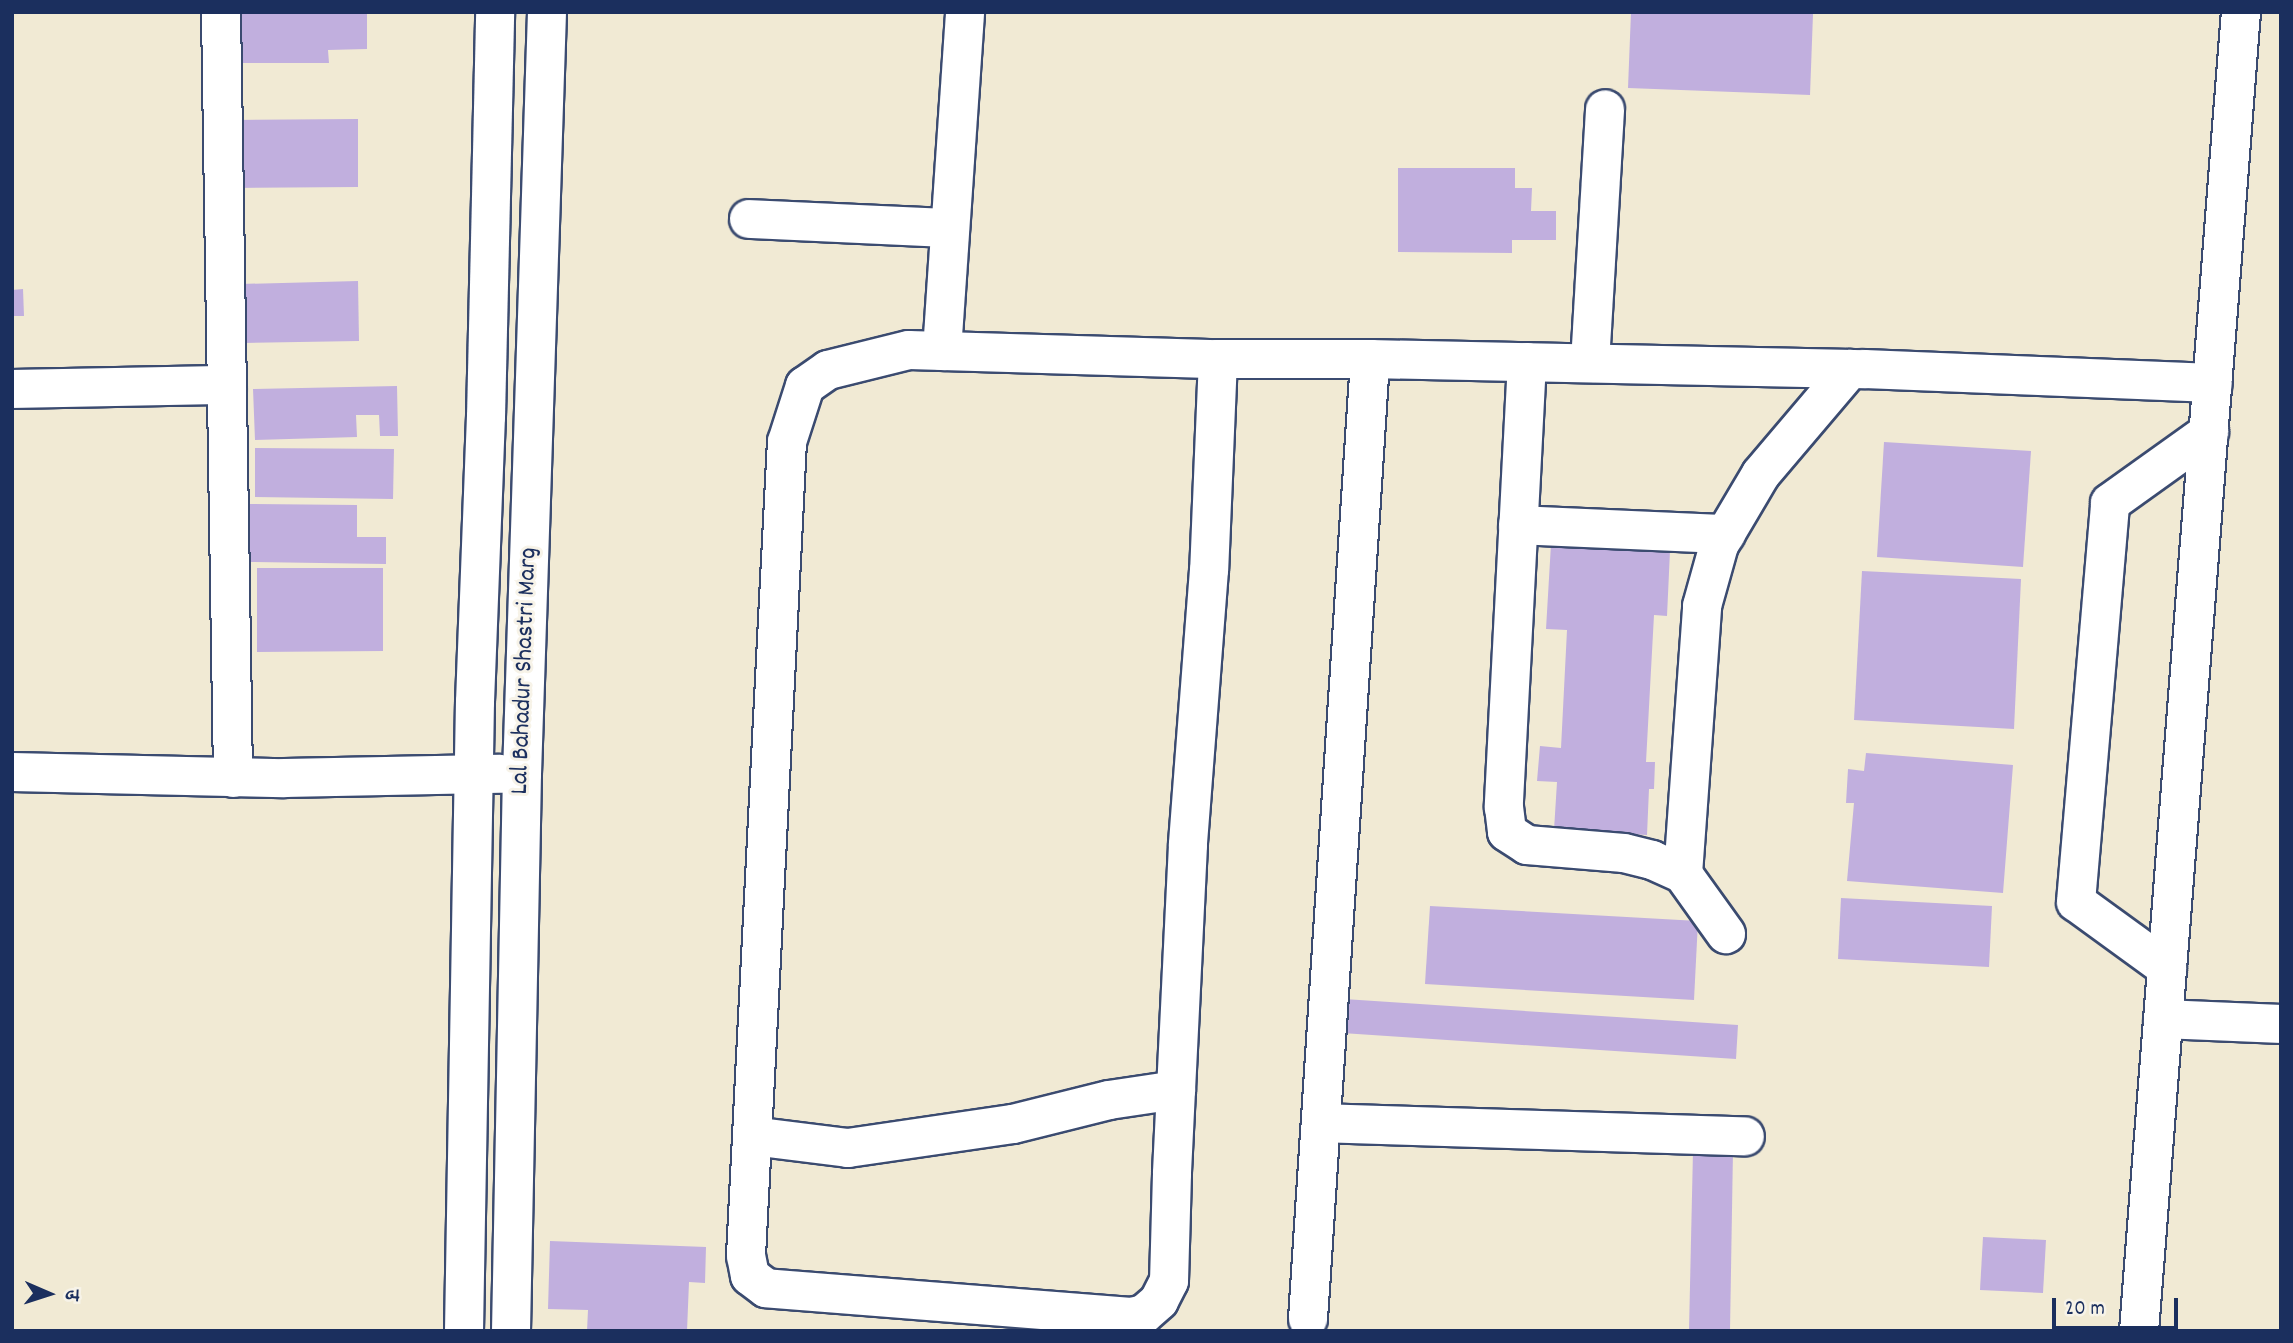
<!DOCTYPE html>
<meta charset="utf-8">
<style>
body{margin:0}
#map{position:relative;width:2293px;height:1343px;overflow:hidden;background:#f1ead4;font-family:Dekko,"Playpen Sans Deva",sans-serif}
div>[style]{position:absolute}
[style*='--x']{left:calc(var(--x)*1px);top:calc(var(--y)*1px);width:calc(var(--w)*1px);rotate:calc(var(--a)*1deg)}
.building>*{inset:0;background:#c1afde}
.roads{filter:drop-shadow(2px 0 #3b4b70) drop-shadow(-2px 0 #3b4b70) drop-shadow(0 2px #3b4b70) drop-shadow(0 -2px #3b4b70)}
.minor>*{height:38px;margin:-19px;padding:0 19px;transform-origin:19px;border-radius:19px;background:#fff}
span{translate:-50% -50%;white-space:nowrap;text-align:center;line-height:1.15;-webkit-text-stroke:6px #f7f3e8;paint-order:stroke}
.street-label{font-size:26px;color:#1b2f5e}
.frame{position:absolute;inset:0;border:14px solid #1b2f5e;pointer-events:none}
.north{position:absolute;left:14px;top:1259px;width:70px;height:70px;-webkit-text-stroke:5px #f7f3e8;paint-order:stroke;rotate:93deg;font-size:19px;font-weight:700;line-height:28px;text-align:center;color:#1b2f5e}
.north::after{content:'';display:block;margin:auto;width:24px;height:32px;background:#1b2f5e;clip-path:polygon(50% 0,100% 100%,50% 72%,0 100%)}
.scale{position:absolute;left:2052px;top:1298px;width:126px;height:32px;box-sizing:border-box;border:4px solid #1b2f5e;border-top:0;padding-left:9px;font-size:21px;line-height:24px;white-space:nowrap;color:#1b2f5e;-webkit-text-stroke:5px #f7f3e8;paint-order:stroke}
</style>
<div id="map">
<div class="building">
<div style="clip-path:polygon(236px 12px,367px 12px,367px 49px,328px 50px,329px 63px,238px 63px)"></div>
<div style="clip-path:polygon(1631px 12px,1813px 14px,1810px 95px,1628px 88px)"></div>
<div style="clip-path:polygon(358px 119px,358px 187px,234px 188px,233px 120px)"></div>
<div style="clip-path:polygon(1398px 168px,1515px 168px,1515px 188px,1532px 188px,1531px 211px,1556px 211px,1556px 240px,1512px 240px,1512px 253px,1398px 252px)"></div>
<div style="clip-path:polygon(358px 281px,359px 341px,243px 343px,241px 284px)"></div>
<div style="clip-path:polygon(23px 289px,24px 316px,12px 316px,12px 290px)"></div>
<div style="clip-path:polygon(397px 386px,398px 436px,380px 436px,379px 415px,356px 415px,357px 437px,255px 440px,253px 389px)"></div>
<div style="clip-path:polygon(1884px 442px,2031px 451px,2023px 567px,1877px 557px)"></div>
<div style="clip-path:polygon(255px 448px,394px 449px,393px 499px,255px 497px)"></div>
<div style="clip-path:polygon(249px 504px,357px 505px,357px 537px,386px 537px,386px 564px,248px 562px)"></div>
<div style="clip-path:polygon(1551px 544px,1670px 551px,1667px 616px,1654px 615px,1646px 762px,1655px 762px,1654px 789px,1649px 789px,1647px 835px,1554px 830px,1557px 782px,1537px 781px,1540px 746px,1561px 748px,1567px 630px,1546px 629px)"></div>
<div style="clip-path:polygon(257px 568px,383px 568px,383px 651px,257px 652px)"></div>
<div style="clip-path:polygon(1862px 571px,2021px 579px,2014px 729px,1854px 720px)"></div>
<div style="clip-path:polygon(1866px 753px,2013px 765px,2003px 893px,1847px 881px,1854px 803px,1846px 803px,1848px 769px,1864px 771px)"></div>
<div style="clip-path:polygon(1841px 898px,1992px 906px,1989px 967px,1838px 959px)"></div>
<div style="clip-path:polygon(1430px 906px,1698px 921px,1694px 1000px,1425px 984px)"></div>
<div style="clip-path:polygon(1344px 999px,1738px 1025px,1736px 1059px,1342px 1033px)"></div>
<div style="clip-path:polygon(1733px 1150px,1730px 1331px,1689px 1331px,1693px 1151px)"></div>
<div style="clip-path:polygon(1983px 1237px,2046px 1240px,2043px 1293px,1980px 1290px)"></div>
<div style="clip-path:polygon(550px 1241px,706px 1247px,705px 1283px,689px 1282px,687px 1331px,587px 1331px,588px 1310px,548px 1309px)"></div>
</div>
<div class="roads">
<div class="minor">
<div style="--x:221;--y:12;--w:766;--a:89.1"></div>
<div style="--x:749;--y:219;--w:201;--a:2.6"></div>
<div style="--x:942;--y:351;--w:340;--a:-86.1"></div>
<div style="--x:1218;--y:359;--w:211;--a:92.4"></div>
<div style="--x:1209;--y:570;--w:276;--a:94.4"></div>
<div style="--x:1188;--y:845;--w:329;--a:92.8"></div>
<div style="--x:1172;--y:1174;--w:107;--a:91.6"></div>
<div style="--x:1169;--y:1281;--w:22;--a:117"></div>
<div style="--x:1159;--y:1301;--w:20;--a:139"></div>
<div style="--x:1144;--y:1314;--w:13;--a:167"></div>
<div style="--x:1131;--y:1317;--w:366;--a:-175.5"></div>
<div style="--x:766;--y:1288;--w:20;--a:-143"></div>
<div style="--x:750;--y:1276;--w:20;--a:-101"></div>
<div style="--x:746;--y:1256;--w:815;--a:-87.12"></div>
<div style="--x:787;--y:442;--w:59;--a:-72.2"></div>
<div style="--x:805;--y:386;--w:28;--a:-35"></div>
<div style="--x:828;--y:370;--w:83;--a:-13.9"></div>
<div style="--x:909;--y:350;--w:309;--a:1.7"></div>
<div style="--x:1218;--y:359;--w:152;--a:0"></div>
<div style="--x:1370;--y:359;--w:495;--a:1.2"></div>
<div style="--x:1865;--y:369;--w:348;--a:2.3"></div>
<div style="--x:1527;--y:362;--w:446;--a:93"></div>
<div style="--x:1504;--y:807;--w:25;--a:83"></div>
<div style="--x:1507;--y:832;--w:24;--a:33"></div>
<div style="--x:1527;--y:845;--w:97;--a:4.7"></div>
<div style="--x:1624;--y:853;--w:29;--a:14"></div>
<div style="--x:1652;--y:860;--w:34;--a:24"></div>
<div style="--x:1683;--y:874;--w:74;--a:54.4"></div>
<div style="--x:1590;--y:363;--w:254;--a:-86.6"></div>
<div style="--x:12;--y:389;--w:215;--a:-1.1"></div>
<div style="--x:1518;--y:525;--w:208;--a:2.5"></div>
<div style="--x:12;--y:772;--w:272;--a:1.3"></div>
<div style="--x:284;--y:778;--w:216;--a:-1.1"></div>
<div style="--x:1683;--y:874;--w:269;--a:-85.9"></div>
<div style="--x:1702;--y:606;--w:63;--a:-74.4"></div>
<div style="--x:1719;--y:545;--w:82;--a:-59.4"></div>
<div style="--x:1761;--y:474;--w:138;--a:-49.7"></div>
<div style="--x:2167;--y:968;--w:112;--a:-144"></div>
<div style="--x:2076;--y:902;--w:400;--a:-85.1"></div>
<div style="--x:2110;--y:503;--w:122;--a:-35.6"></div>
<div style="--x:2163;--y:1019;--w:118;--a:2.4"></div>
<div style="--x:1321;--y:1123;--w:424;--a:1.8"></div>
<div style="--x:752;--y:1136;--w:97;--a:7.1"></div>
<div style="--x:848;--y:1148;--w:167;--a:-8.3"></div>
<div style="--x:1013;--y:1124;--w:99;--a:-14"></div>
<div style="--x:1109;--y:1100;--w:68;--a:-8.5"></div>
<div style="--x:1308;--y:1319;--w:962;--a:-86.3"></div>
<div style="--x:464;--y:1331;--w:629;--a:-89"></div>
<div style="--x:475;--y:702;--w:285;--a:-87.8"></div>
<div style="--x:486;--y:417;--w:405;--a:-88.7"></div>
<div style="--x:511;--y:1331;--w:557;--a:-88.87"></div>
<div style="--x:522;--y:774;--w:762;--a:-88.12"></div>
<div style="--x:2139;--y:1331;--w:1323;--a:-85.58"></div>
</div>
</div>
<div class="street-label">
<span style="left:525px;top:671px;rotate:-88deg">Lal Bahadur Shastri Marg</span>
</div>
<div class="frame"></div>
<div class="north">उ</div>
<div class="scale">20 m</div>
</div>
